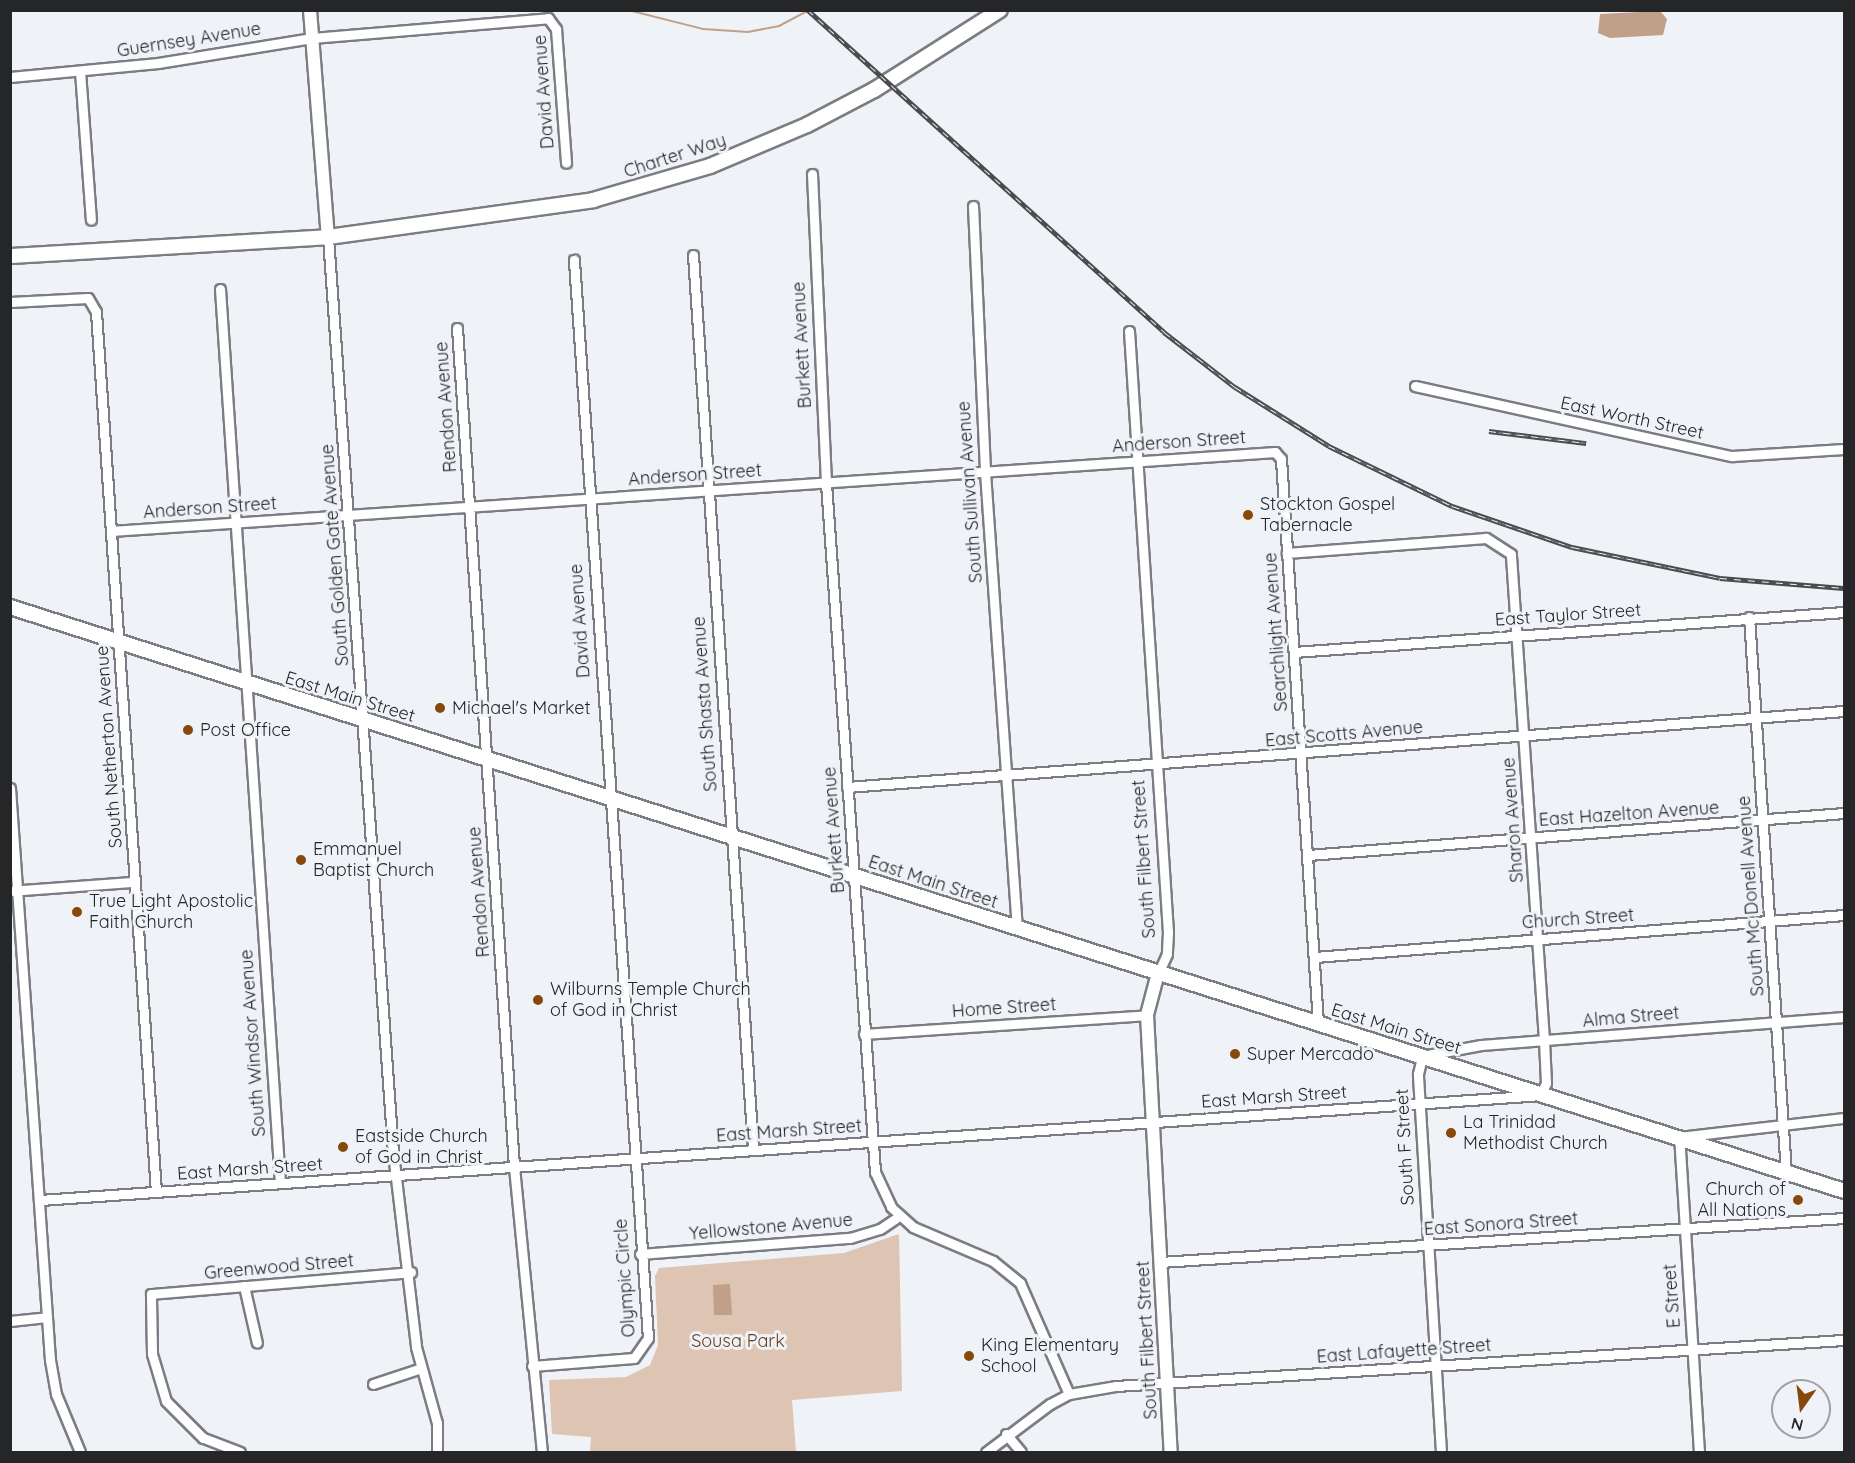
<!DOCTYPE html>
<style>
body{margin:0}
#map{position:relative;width:1855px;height:1463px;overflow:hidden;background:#eff2f7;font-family:Quicksand,sans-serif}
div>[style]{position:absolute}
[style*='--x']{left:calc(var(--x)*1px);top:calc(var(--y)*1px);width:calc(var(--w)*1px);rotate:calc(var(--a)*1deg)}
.green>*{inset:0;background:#ddc4b3}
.water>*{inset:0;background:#c1a089}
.stream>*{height:2px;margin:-1px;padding:0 1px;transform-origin:1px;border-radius:1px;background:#c1a089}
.roads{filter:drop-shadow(2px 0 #7b7d82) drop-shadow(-2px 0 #7b7d82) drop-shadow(0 2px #7b7d82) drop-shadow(0 -2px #7b7d82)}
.minor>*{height:9px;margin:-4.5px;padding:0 4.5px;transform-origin:4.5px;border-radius:4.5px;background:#fff}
.tertiary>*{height:12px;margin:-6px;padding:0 6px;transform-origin:6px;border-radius:6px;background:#fff}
.secondary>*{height:14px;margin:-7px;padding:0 7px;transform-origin:7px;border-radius:7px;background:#fff}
.rail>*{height:4.5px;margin-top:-2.25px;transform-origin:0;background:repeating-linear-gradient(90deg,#eff2f7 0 7px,#4a4c4e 0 14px);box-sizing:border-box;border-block:2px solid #4a4c4e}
.dots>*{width:16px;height:16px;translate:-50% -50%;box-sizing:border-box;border:3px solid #eff2f7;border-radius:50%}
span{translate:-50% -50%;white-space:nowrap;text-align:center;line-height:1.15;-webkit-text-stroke:6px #eff2f7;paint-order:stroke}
.street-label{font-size:18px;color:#252628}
.poi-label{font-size:18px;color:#252628}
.left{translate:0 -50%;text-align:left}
.right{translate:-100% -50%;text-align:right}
.park-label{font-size:18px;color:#6a3e18}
.frame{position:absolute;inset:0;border:12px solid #252628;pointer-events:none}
.north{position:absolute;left:1771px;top:1379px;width:60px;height:60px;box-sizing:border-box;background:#eff2f7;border:2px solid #9ea0a4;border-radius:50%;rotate:194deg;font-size:16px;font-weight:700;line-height:24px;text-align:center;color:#252628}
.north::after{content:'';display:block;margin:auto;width:21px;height:27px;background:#87490b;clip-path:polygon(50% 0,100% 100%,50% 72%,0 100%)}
</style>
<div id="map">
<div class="green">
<div style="clip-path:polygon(899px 1234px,902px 1391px,792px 1400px,796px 1452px,590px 1452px,591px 1437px,552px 1434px,549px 1380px,626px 1377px,650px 1365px,658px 1345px,655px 1276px,659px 1268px,844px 1253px)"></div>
</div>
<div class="water">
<div style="clip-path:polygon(1660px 11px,1667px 19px,1663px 35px,1610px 38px,1598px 33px,1600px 14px)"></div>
<div style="clip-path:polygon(730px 1284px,732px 1315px,714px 1315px,713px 1285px)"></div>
</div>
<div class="stream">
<div style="--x:628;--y:10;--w:77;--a:14.2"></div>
<div style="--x:703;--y:29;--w:45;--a:3.8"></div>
<div style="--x:748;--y:32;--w:32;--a:-11"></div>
<div style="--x:779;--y:26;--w:34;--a:-28"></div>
</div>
<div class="roads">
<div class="minor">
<div style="--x:80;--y:71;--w:149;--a:85.8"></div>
<div style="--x:10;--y:77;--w:149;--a:-5.4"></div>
<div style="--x:158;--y:63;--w:156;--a:-9.2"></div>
<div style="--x:312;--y:38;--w:237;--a:-4.8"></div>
<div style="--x:548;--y:18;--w:14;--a:54"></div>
<div style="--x:556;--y:29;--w:134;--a:85.7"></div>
<div style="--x:812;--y:174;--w:309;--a:87.4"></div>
<div style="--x:826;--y:483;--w:691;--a:85.93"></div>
<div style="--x:875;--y:1172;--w:38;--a:65"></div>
<div style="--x:891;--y:1207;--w:30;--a:42"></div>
<div style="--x:913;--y:1227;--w:87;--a:23"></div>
<div style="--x:993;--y:1261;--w:35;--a:39"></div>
<div style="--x:1020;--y:1283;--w:121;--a:66.2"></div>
<div style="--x:973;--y:206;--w:266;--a:87.4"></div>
<div style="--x:985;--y:472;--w:456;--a:86"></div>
<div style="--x:328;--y:237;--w:918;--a:85.94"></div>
<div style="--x:393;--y:1153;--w:195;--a:83.2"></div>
<div style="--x:416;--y:1347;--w:79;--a:74.6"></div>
<div style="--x:437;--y:1423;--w:29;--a:90"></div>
<div style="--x:693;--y:255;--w:897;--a:86.16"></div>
<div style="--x:220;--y:289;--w:896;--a:86.16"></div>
<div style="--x:10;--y:302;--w:78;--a:-2.9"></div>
<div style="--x:88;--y:298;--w:16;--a:60"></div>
<div style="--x:96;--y:312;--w:882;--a:86.1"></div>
<div style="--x:457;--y:328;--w:841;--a:86.11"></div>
<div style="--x:514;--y:1167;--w:286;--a:84.4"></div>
<div style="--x:1129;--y:331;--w:602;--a:86.29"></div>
<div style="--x:1168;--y:932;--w:22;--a:93"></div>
<div style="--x:1167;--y:954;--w:21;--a:115"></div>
<div style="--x:1415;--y:386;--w:325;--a:12.5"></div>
<div style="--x:1732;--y:456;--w:112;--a:-3.6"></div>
<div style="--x:111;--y:531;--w:1167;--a:-3.88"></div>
<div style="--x:1275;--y:452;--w:9;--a:49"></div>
<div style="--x:1281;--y:459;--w:566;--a:86.25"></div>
<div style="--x:1749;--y:617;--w:557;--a:86.19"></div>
<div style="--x:1294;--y:652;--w:551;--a:-4.16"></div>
<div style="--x:847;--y:787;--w:1000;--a:-4.36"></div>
<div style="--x:10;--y:788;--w:573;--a:86"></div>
<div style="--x:50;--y:1360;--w:35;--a:80"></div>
<div style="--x:56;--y:1394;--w:63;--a:67.5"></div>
<div style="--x:1308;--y:855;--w:538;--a:-4.48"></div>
<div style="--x:10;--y:891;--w:124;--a:-4.2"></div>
<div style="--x:1315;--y:957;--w:531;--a:-4.54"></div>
<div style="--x:864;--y:1034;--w:284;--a:-3.8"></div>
<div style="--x:40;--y:1200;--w:1504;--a:-4"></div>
<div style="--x:1540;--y:1095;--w:13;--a:-63"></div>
<div style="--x:1546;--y:1083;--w:43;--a:-92.7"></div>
<div style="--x:1544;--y:1040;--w:487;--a:-93.9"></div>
<div style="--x:1511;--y:554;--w:30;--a:-147"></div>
<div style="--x:1486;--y:538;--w:200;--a:175.7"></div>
<div style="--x:640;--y:1254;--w:211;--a:-4.4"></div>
<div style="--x:850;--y:1238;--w:31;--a:-17"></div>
<div style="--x:880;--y:1229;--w:23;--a:-34"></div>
<div style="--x:1160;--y:1262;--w:685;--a:-3.68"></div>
<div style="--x:244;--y:1286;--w:58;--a:77.2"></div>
<div style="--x:10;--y:1321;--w:37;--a:-6"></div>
<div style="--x:532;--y:1366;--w:102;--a:-4.5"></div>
<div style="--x:634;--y:1358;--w:24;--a:-55"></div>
<div style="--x:648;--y:1338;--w:1081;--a:-93.93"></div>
<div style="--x:373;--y:1384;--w:51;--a:-18.4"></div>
<div style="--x:1006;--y:1434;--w:23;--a:50"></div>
<div style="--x:240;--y:1452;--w:40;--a:-159"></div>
<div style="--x:203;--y:1438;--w:52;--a:-135"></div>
<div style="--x:166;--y:1401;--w:49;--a:-106.6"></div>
<div style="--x:152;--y:1354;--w:60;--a:-91"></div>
<div style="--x:151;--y:1294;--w:261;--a:-4.8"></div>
<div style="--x:986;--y:1452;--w:80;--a:-36.9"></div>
<div style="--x:1050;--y:1404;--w:21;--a:-28"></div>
<div style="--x:1069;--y:1394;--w:48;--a:-9.7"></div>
<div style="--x:1116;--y:1386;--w:729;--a:-3.62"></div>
<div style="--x:1441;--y:1452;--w:379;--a:-93.5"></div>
<div style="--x:1418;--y:1074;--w:18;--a:-77"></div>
<div style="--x:1422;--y:1056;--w:60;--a:-10.6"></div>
<div style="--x:1481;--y:1045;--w:364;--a:-4.4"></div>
<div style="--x:1699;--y:1452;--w:316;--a:-93.6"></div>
<div style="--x:1679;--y:1137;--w:166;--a:-6.6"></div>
</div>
<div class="tertiary">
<div style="--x:310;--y:10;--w:228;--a:85.5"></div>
<div style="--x:1158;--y:973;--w:43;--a:104.7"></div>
<div style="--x:1147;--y:1015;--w:438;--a:86.9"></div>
</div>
<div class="secondary">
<div style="--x:10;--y:256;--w:319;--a:-3.4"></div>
<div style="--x:328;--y:237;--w:268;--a:-7.9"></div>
<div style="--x:593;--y:200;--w:122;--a:-16.2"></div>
<div style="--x:710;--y:166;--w:105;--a:-22.9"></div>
<div style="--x:807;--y:125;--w:76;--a:-27.6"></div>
<div style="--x:874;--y:90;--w:149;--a:-32.4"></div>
<div style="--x:10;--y:607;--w:1925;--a:17.66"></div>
</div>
</div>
<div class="rail">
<div style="--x:808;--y:10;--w:480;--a:42.1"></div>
<div style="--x:1164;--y:332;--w:90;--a:37.8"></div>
<div style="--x:1235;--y:387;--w:111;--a:32.1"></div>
<div style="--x:1329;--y:446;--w:137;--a:26"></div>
<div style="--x:1452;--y:506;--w:127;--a:18.9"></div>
<div style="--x:1572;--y:547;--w:151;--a:11.8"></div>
<div style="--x:1720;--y:578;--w:124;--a:4.6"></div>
<div style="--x:1489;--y:431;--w:98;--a:7.1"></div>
</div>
<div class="dots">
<div style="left:1248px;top:515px;background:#87490b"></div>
<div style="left:440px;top:708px;background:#87490b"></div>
<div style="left:188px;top:730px;background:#87490b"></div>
<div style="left:301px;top:860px;background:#87490b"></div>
<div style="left:77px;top:912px;background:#87490b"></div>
<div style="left:538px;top:1000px;background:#87490b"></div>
<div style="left:1235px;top:1054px;background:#87490b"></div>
<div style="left:1451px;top:1133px;background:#87490b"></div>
<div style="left:343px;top:1147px;background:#87490b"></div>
<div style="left:1798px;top:1200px;background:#87490b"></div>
<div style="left:969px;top:1356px;background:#87490b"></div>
</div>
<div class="street-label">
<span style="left:189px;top:40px;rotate:-9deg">Guernsey Avenue</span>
<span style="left:544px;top:92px;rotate:-94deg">David Avenue</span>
<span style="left:675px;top:156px;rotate:-18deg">Charter Way</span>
<span style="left:802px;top:345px;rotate:-93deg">Burkett Avenue</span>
<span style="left:446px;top:407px;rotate:-94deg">Rendon Avenue</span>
<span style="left:1632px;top:418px;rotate:12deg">East Worth Street</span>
<span style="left:1179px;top:442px;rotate:-4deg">Anderson Street</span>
<span style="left:695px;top:475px;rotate:-4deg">Anderson Street</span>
<span style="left:970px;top:492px;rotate:-94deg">South Sullivan Avenue</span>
<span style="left:210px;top:508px;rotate:-4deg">Anderson Street</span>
<span style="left:335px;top:555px;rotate:-94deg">South Golden Gate Avenue</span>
<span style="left:1568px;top:615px;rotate:-4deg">East Taylor Street</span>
<span style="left:580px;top:621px;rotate:-94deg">David Avenue</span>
<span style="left:1276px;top:632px;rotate:-94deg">Searchlight Avenue</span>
<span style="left:350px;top:697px;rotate:17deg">East Main Street</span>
<span style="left:705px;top:704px;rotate:-94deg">South Shasta Avenue</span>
<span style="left:1344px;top:734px;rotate:-5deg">East Scotts Avenue</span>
<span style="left:109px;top:747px;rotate:-94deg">South Netherton Avenue</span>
<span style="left:1629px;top:814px;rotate:-4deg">East Hazelton Avenue</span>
<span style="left:1513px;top:820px;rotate:-94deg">Sharon Avenue</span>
<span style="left:834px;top:830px;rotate:-94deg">Burkett Avenue</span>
<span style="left:1144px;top:859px;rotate:-94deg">South Filbert Street</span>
<span style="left:933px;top:882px;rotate:18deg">East Main Street</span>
<span style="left:479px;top:892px;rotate:-94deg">Rendon Avenue</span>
<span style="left:1751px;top:896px;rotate:-94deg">South Mc Donell Avenue</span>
<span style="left:1578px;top:919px;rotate:-4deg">Church Street</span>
<span style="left:1004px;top:1008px;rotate:-4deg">Home Street</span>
<span style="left:1631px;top:1017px;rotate:-5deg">Alma Street</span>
<span style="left:1396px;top:1029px;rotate:17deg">East Main Street</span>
<span style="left:253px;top:1043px;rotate:-94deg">South Windsor Avenue</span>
<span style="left:1274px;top:1097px;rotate:-4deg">East Marsh Street</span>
<span style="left:789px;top:1131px;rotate:-4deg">East Marsh Street</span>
<span style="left:1405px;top:1147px;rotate:-93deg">South F Street</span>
<span style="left:250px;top:1169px;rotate:-4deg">East Marsh Street</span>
<span style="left:1501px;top:1224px;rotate:-4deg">East Sonora Street</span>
<span style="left:771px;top:1227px;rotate:-5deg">Yellowstone Avenue</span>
<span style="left:279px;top:1267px;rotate:-5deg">Greenwood Street</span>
<span style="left:625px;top:1278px;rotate:-94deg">Olympic Circle</span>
<span style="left:1672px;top:1296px;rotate:-94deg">E Street</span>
<span style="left:1147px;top:1340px;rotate:-93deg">South Filbert Street</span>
<span style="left:1404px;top:1351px;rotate:-4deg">East Lafayette Street</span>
</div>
<div class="poi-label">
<span class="left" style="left:1260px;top:515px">Stockton Gospel<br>Tabernacle</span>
<span class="left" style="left:452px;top:708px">Michael's Market</span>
<span class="left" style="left:200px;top:730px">Post Office</span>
<span class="left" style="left:313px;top:860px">Emmanuel<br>Baptist Church</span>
<span class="left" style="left:89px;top:912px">True Light Apostolic<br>Faith Church</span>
<span class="left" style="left:550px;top:1000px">Wilburns Temple Church<br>of God in Christ</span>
<span class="left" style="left:1247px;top:1054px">Super Mercado</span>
<span class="left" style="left:1463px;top:1133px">La Trinidad<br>Methodist Church</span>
<span class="left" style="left:355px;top:1147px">Eastside Church<br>of God in Christ</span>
<span class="right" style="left:1786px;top:1200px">Church of<br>All Nations</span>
<span class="left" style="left:981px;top:1356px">King Elementary<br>School</span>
</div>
<div class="park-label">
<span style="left:738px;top:1341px">Sousa Park</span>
</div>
<div class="frame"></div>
<div class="north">N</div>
</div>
